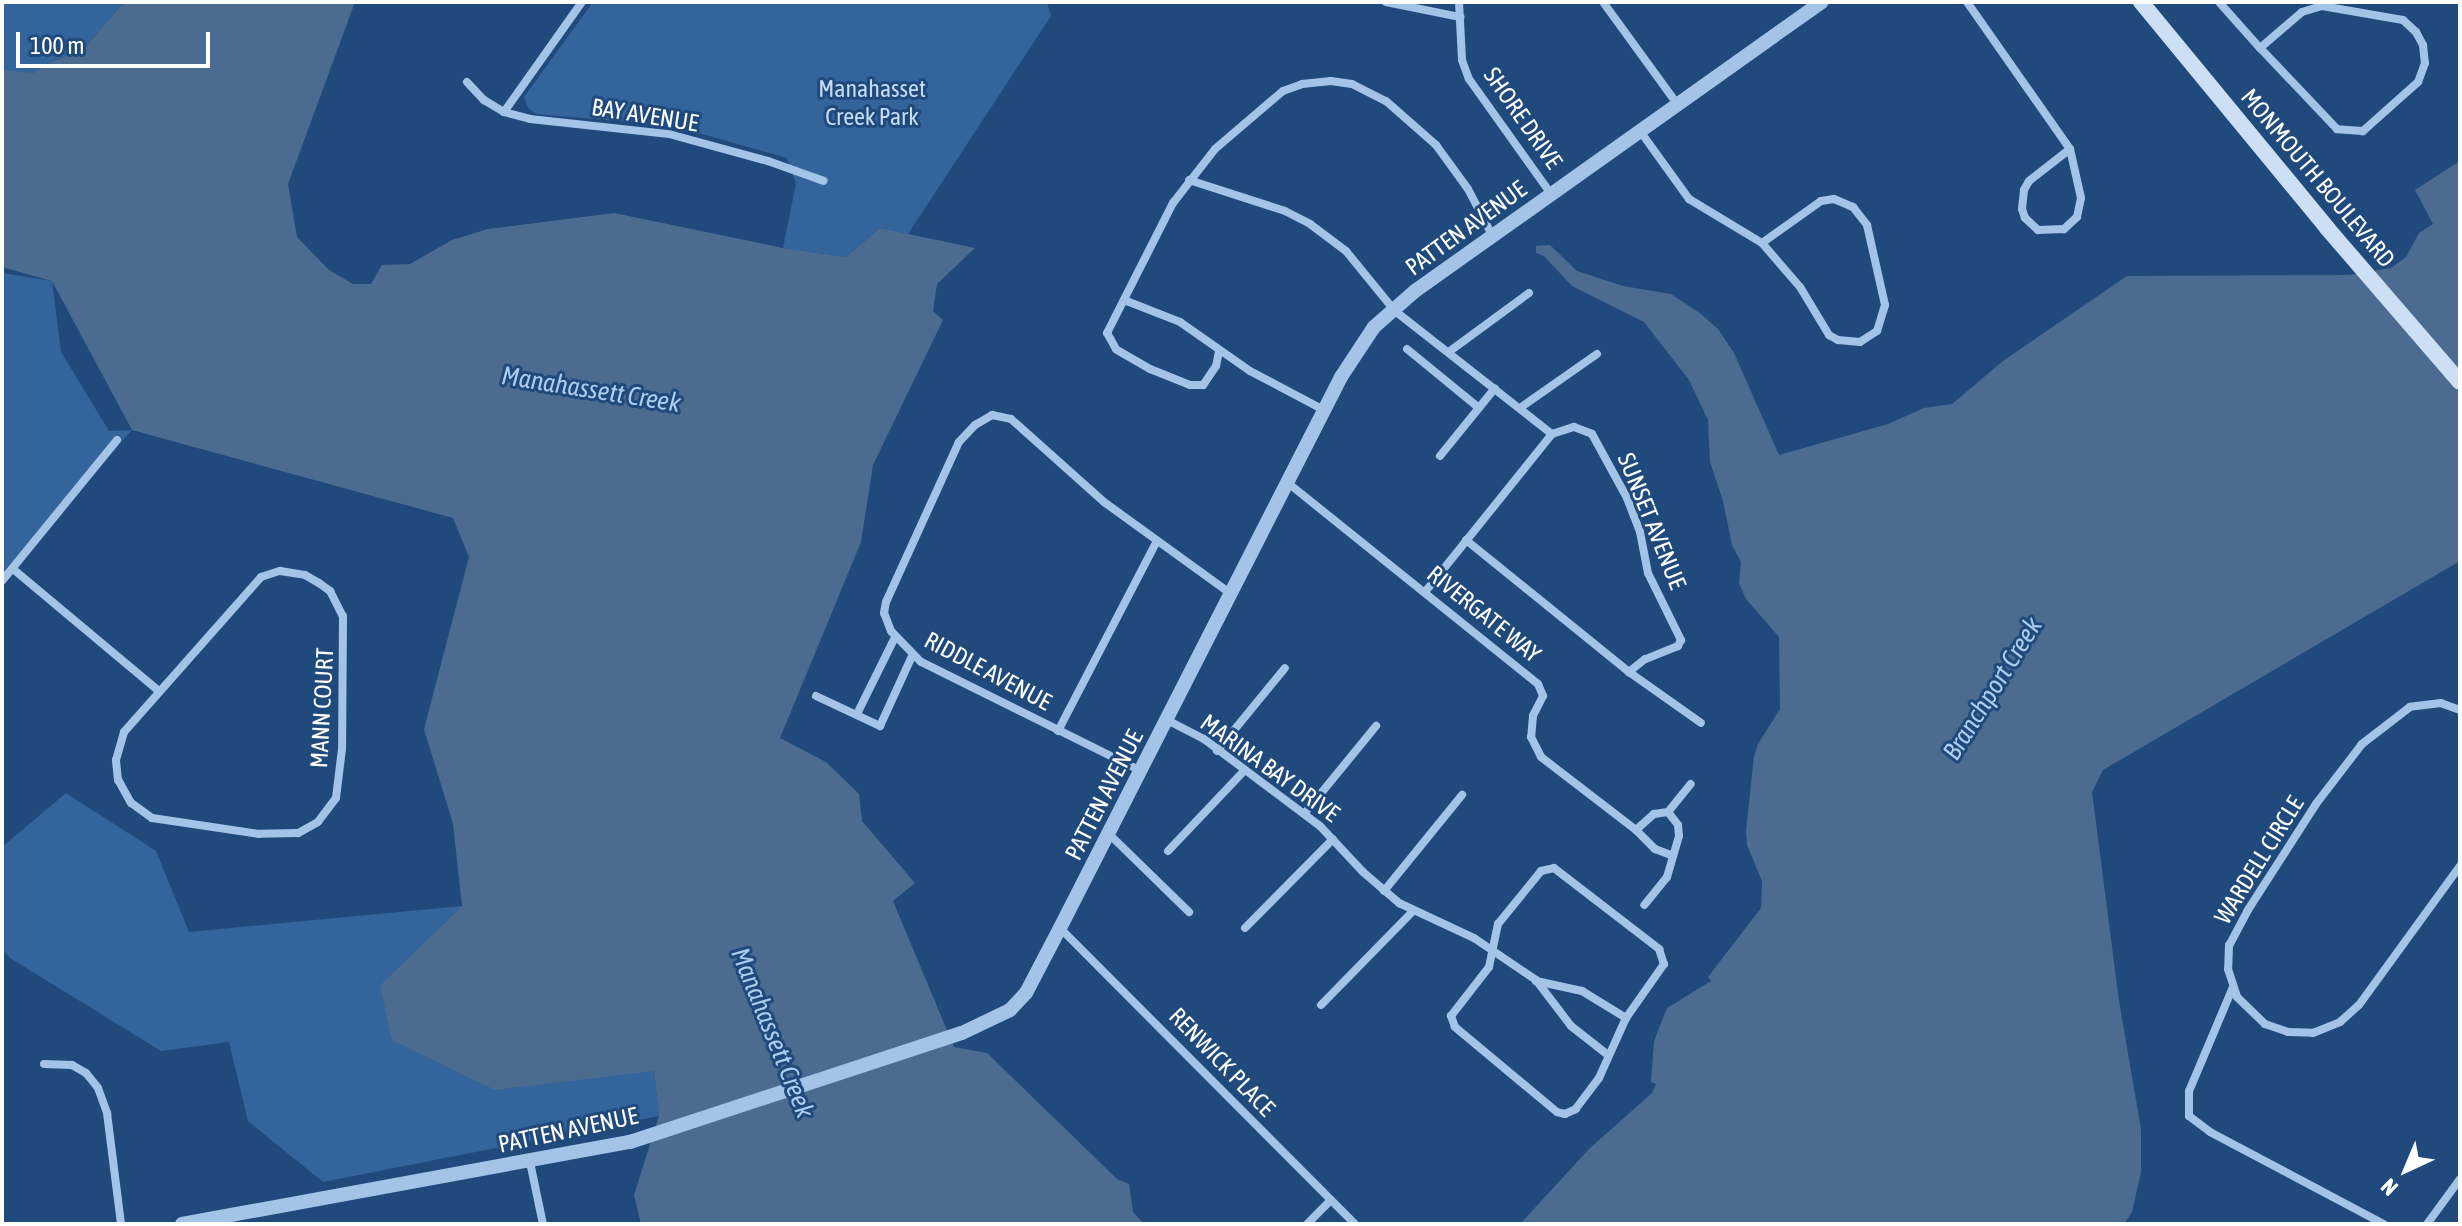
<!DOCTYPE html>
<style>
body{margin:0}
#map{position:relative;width:2462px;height:1226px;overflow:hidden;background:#204a7c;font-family:"Asap Condensed",sans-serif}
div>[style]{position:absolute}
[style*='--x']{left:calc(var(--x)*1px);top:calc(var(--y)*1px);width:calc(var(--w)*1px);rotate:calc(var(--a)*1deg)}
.green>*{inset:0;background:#33649b}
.water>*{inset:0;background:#4c6b91}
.minor>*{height:8px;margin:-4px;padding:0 4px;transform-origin:4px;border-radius:4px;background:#a3c3e7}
.tertiary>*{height:14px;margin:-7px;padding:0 7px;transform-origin:7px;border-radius:7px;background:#a3c3e7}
.secondary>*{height:16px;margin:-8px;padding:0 8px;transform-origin:8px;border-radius:8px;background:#cddff5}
span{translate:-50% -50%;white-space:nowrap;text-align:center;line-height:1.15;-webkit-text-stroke:6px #204a7c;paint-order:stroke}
.park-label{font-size:24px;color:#c6dcf5}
.street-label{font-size:24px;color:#fff}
.water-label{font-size:26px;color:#aeccee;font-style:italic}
.frame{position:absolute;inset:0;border:4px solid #fff;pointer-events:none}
.north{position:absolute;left:2366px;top:1130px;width:80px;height:80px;-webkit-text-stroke:6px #204a7c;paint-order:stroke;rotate:224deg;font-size:22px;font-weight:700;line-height:32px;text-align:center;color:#fff}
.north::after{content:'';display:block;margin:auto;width:28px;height:36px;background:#fff;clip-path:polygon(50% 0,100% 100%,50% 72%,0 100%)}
.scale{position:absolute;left:16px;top:32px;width:194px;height:36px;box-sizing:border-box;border:4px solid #fff;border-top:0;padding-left:10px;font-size:24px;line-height:28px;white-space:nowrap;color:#fff;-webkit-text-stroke:6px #204a7c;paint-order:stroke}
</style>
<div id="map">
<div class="green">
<div style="clip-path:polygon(2px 2px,124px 2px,83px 50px,51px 62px,33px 73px,16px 73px,2px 70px)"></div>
<div style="clip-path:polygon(593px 2px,1047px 2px,1051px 16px,908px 234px,880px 228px,846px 257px,783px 248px,796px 184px,787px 158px,674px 126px,536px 114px,528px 108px,524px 97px)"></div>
<div style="clip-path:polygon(2px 273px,52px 281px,61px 352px,109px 431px,132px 430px,2px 577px)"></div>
<div style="clip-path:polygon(66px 793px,156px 851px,189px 932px,462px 906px,380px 985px,495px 1090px,654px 1070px,659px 1116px,323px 1182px,248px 1121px,229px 1042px,161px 1051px,10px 958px,2px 949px,2px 847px)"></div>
</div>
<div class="water">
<div style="clip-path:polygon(124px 2px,355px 2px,288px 184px,297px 237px,329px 270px,353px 284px,371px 284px,382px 265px,410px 264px,452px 240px,488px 229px,614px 213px,783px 248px,846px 257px,880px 228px,975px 248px,937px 284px,933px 311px,943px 320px,873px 465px,861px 542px,780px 738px,826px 762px,859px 794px,862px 821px,915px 883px,893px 901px,954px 1047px,987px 1053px,1117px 1179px,1129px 1184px,1133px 1212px,1144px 1224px,641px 1224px,634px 1195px,659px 1116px,654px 1071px,495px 1090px,392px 1040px,380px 985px,462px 906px,453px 824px,424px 729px,469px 557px,453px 518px,132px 430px,52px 281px,2px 267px,2px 70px,33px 73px,51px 62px,83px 50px)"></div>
<div style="clip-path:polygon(2460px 161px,2460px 561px,2103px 770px,2092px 792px,2119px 1001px,2141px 1129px,2141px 1172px,2132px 1212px,2124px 1224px,1520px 1224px,1589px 1149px,1652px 1093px,1656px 1084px,1651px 1082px,1654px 1041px,1667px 1008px,1711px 981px,1708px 977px,1761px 908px,1762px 881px,1747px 845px,1746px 831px,1754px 756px,1758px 744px,1780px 709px,1779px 637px,1746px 599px,1739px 583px,1741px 562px,1732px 545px,1723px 501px,1710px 462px,1708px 420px,1689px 380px,1644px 322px,1572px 286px,1544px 256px,1536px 253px,1536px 246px,1550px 245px,1577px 271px,1623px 286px,1671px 294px,1701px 314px,1718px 329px,1734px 353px,1779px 455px,1888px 424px,1924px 408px,1952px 404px,2003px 361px,2127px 276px,2349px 275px,2391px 268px,2406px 257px,2419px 233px,2433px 224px,2415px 190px)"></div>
</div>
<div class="minor">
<div style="--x:1386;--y:2;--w:76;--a:11.5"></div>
<div style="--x:1459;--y:2;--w:58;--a:87"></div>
<div style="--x:1462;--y:60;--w:20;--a:70"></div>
<div style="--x:1469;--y:79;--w:141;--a:54.5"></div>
<div style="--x:1603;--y:2;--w:126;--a:54"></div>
<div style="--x:1967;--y:2;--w:179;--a:55"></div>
<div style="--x:2219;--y:2;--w:62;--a:48.3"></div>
<div style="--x:2322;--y:6;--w:82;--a:9.8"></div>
<div style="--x:2403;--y:20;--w:18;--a:43"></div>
<div style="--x:2416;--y:32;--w:15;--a:62"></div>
<div style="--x:2423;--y:45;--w:18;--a:84"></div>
<div style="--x:2425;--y:63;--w:20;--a:110"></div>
<div style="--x:2418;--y:82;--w:74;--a:138.3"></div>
<div style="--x:2363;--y:131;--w:26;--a:-176"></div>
<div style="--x:2337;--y:129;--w:112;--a:-133.5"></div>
<div style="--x:2260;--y:48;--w:55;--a:-40.6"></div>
<div style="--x:2302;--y:12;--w:21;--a:-17"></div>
<div style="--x:467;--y:82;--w:25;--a:47"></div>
<div style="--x:484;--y:100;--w:23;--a:31"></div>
<div style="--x:504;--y:112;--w:27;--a:15"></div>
<div style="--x:530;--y:119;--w:140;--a:6.2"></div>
<div style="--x:669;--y:134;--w:103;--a:15.3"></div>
<div style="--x:768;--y:161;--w:59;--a:19.7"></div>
<div style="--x:504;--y:112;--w:135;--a:-54.7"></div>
<div style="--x:1640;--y:131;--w:84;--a:54.2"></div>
<div style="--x:1689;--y:199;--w:85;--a:31.1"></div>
<div style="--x:2070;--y:149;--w:50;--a:77.3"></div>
<div style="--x:2081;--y:198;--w:19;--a:102"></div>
<div style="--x:2077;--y:217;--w:18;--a:137"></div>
<div style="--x:2064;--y:229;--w:26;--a:178"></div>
<div style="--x:2038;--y:230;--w:18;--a:-137"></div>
<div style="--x:2025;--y:218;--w:9;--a:-108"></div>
<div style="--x:2022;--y:209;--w:19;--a:-84"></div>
<div style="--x:2024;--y:190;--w:10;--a:-61"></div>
<div style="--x:2029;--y:181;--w:52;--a:-38"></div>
<div style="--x:1189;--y:180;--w:101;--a:17.9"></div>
<div style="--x:1285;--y:211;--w:28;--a:27"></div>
<div style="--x:1310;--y:224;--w:45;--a:36.9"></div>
<div style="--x:1346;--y:251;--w:77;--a:50.8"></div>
<div style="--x:1395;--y:311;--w:199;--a:38.1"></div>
<div style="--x:1552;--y:434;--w:23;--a:-18"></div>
<div style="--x:1574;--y:427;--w:19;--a:21"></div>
<div style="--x:1592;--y:434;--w:73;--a:61.3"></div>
<div style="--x:1627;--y:498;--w:36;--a:69"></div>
<div style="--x:1640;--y:532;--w:42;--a:79"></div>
<div style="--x:1648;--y:573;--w:75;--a:63.8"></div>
<div style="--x:1681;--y:640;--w:7;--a:117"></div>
<div style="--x:1678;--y:646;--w:35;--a:158"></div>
<div style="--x:1645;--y:659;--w:21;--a:141"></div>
<div style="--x:1834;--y:199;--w:21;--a:23"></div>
<div style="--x:1853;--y:207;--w:23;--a:52"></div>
<div style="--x:1867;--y:225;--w:82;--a:77.3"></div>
<div style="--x:1885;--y:305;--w:27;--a:107"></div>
<div style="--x:1877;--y:331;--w:20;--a:147"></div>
<div style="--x:1860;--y:342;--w:22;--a:-175"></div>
<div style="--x:1838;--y:340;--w:10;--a:-151"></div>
<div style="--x:1829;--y:335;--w:56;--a:-121.1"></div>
<div style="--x:1800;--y:287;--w:58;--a:-130.8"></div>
<div style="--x:1762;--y:243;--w:72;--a:-35.4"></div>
<div style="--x:1821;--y:201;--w:13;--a:-9"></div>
<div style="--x:1124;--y:300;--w:60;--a:21.4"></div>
<div style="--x:1180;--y:322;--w:85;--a:35"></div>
<div style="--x:1250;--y:371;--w:84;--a:27.8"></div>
<div style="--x:1407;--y:349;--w:93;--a:39.3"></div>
<div style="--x:1219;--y:351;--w:15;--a:101"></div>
<div style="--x:1216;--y:366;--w:23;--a:124"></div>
<div style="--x:1203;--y:385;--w:13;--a:180"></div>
<div style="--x:1190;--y:385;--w:43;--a:-158.2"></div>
<div style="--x:1150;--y:369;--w:39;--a:-150"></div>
<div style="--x:1116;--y:349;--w:18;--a:-119"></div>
<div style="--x:1107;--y:333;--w:146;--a:-63.1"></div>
<div style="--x:1173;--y:203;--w:68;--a:-52.1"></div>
<div style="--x:1215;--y:149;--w:89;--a:-40.5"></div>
<div style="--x:1283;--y:91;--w:20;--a:-20"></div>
<div style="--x:1302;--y:84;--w:29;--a:-6"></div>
<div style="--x:1331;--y:81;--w:21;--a:8"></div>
<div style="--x:1352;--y:84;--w:38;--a:27"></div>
<div style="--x:1386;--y:101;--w:67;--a:41.3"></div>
<div style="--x:1436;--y:145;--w:54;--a:54"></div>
<div style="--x:1468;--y:189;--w:52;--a:62.4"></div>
<div style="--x:1450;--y:351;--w:98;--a:-36.3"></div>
<div style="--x:1520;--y:408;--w:94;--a:-35"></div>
<div style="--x:1440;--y:456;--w:87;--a:-51"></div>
<div style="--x:1288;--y:483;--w:321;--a:38.8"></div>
<div style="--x:1538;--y:684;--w:13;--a:67"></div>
<div style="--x:1543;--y:696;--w:22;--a:117"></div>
<div style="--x:1533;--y:716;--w:21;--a:95"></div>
<div style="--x:1531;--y:737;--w:22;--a:63"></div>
<div style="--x:1541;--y:757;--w:120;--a:37.5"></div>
<div style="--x:1636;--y:830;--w:27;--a:45"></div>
<div style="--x:1655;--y:849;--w:17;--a:21"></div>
<div style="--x:1466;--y:540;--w:210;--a:39"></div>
<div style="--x:1629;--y:672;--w:88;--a:35.3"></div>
<div style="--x:13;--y:569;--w:190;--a:39.9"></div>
<div style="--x:280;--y:571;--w:25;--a:9"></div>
<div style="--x:305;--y:575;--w:16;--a:30"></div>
<div style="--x:319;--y:583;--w:14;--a:36"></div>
<div style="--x:330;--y:591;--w:28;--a:63"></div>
<div style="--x:343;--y:616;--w:133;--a:90.4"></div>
<div style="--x:342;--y:749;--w:49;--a:97"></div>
<div style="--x:336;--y:798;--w:30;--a:127"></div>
<div style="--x:318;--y:822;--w:23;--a:151"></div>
<div style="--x:298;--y:833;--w:39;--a:179"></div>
<div style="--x:259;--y:834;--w:108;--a:-171.5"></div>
<div style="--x:152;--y:818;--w:26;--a:-144"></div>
<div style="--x:131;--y:803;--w:26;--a:-119"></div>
<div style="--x:118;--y:780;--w:20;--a:-96"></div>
<div style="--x:116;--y:760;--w:29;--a:-74"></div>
<div style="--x:124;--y:732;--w:207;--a:-48.5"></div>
<div style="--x:261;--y:577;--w:20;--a:-18"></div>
<div style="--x:2;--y:581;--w:182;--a:-50.8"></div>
<div style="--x:1425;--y:592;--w:203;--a:-51.2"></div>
<div style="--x:816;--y:696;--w:71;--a:25.1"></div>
<div style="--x:880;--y:726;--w:77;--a:-65.4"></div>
<div style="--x:2460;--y:710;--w:20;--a:-160"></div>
<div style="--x:2441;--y:703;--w:31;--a:173"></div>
<div style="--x:2410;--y:707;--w:61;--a:142.4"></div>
<div style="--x:2362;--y:744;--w:76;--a:127.5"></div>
<div style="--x:2316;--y:804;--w:126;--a:122.7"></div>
<div style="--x:2248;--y:910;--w:40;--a:118"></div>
<div style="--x:2229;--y:945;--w:24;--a:92"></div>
<div style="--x:2228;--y:969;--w:29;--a:72"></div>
<div style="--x:2237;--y:997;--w:39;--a:44"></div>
<div style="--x:2265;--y:1024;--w:24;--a:19"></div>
<div style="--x:2288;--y:1032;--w:25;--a:2"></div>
<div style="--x:2313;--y:1033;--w:29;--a:-22"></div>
<div style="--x:2340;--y:1022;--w:25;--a:-42"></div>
<div style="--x:2359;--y:1005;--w:172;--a:-54"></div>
<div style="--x:857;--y:714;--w:86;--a:-63.7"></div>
<div style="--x:1167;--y:720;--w:42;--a:27.2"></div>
<div style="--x:1204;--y:739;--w:145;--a:36.9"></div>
<div style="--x:1320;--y:826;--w:63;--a:46.9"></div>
<div style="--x:1363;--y:872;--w:48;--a:40.7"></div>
<div style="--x:1399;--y:903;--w:83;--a:25"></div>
<div style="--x:1474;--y:938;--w:75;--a:34.1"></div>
<div style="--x:1536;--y:980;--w:58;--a:52.7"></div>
<div style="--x:1571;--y:1026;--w:47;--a:38.1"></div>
<div style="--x:1058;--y:731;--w:214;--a:-62.5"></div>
<div style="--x:1217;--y:751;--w:107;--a:-50.7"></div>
<div style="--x:1141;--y:771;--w:246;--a:-153.6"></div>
<div style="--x:921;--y:662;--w:43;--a:-134.1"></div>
<div style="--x:891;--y:631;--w:19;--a:-111"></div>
<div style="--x:884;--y:613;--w:11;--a:-80"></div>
<div style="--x:886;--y:602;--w:176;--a:-65.5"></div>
<div style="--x:959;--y:442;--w:23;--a:-47"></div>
<div style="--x:975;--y:425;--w:20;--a:-30"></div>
<div style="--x:992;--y:415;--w:19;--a:12"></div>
<div style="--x:1011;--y:419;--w:125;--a:41.7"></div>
<div style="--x:1104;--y:502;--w:157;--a:35.9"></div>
<div style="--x:1668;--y:812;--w:36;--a:-51"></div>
<div style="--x:1304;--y:814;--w:114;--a:-50.7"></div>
<div style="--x:1636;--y:830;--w:24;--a:-42"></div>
<div style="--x:1654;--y:814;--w:14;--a:-8"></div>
<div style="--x:1668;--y:812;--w:16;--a:52"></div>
<div style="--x:1678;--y:825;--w:11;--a:85"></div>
<div style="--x:1679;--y:836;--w:43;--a:106.3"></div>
<div style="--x:1667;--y:877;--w:36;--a:129"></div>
<div style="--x:1109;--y:834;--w:112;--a:44.3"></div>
<div style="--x:1168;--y:851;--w:109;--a:-46.5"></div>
<div style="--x:1554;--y:868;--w:133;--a:37.6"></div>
<div style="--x:1659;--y:949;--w:16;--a:72"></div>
<div style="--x:1664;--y:964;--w:66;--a:125.1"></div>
<div style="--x:1626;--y:1018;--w:66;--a:114.2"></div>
<div style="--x:1599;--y:1078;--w:39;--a:127"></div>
<div style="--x:1576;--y:1109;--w:12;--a:156"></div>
<div style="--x:1565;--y:1114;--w:8;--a:-166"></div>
<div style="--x:1557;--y:1112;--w:133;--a:-140.2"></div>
<div style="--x:1455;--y:1027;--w:12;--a:-110"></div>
<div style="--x:1451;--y:1016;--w:62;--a:-52.2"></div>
<div style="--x:1489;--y:967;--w:44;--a:-78.2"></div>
<div style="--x:1498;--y:924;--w:68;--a:-50.9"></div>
<div style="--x:1541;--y:871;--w:13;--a:-13"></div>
<div style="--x:1384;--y:891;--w:124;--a:-50.9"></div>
<div style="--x:1060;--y:928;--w:418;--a:45.1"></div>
<div style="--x:1245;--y:928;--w:125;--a:-45.3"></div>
<div style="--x:1536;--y:981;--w:47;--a:12.3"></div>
<div style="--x:1582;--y:991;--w:52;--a:31.5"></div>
<div style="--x:2233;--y:987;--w:113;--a:112.9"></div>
<div style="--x:2189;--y:1091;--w:25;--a:90"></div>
<div style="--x:2189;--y:1116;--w:26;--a:37"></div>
<div style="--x:2210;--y:1132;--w:197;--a:27.9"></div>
<div style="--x:1321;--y:1005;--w:132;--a:-45.6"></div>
<div style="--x:44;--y:1064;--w:28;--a:2"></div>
<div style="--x:72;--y:1065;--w:16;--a:30"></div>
<div style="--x:86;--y:1073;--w:19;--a:51"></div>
<div style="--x:98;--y:1088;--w:27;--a:70"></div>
<div style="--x:107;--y:1113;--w:112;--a:82.8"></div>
<div style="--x:530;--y:1162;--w:63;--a:78.2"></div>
<div style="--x:1307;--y:1224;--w:33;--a:-45"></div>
<div style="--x:2427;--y:1224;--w:56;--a:-53.7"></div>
</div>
<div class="tertiary">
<div style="--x:182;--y:1224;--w:455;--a:-10.4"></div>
<div style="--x:630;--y:1142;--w:349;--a:-18.2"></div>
<div style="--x:962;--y:1033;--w:53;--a:-25.6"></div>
<div style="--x:1010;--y:1010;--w:23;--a:-47"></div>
<div style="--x:1026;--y:993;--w:73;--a:-62.4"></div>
<div style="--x:1060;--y:928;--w:619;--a:-62.98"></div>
<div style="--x:1341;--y:377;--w:60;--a:-56.6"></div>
<div style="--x:1374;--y:327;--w:55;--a:-41.3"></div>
<div style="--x:1415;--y:291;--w:499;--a:-35.4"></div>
</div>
<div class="secondary">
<div style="--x:2141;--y:2;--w:293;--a:50.5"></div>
<div style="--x:2327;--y:228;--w:203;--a:49.2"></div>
</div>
<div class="park-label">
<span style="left:872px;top:103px">Manahasset<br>Creek Park</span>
</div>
<div class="street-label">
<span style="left:645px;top:115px;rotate:9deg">BAY AVENUE</span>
<span style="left:1523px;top:118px;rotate:55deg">SHORE DRIVE</span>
<span style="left:2318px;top:178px;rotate:50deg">MONMOUTH BOULEVARD</span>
<span style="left:1466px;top:228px;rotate:-36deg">PATTEN AVENUE</span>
<span style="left:1652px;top:521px;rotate:68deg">SUNSET AVENUE</span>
<span style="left:1484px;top:614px;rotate:39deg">RIVERGATE WAY</span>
<span style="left:988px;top:671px;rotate:28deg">RIDDLE AVENUE</span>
<span style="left:322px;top:708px;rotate:-87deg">MANN COURT</span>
<span style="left:1270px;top:768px;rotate:36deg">MARINA BAY DRIVE</span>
<span style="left:1104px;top:795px;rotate:-63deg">PATTEN AVENUE</span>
<span style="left:2259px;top:860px;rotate:-58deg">WARDELL CIRCLE</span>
<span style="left:1222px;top:1062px;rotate:46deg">RENWICK PLACE</span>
<span style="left:568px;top:1130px;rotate:-12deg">PATTEN AVENUE</span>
</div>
<div class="water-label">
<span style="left:591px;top:390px;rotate:9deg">Manahassett Creek</span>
<span style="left:1993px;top:689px;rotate:-58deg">Branchport Creek</span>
<span style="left:772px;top:1033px;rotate:68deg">Manahassett Creek</span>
</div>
<div class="frame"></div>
<div class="north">N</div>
<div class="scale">100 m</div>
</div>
